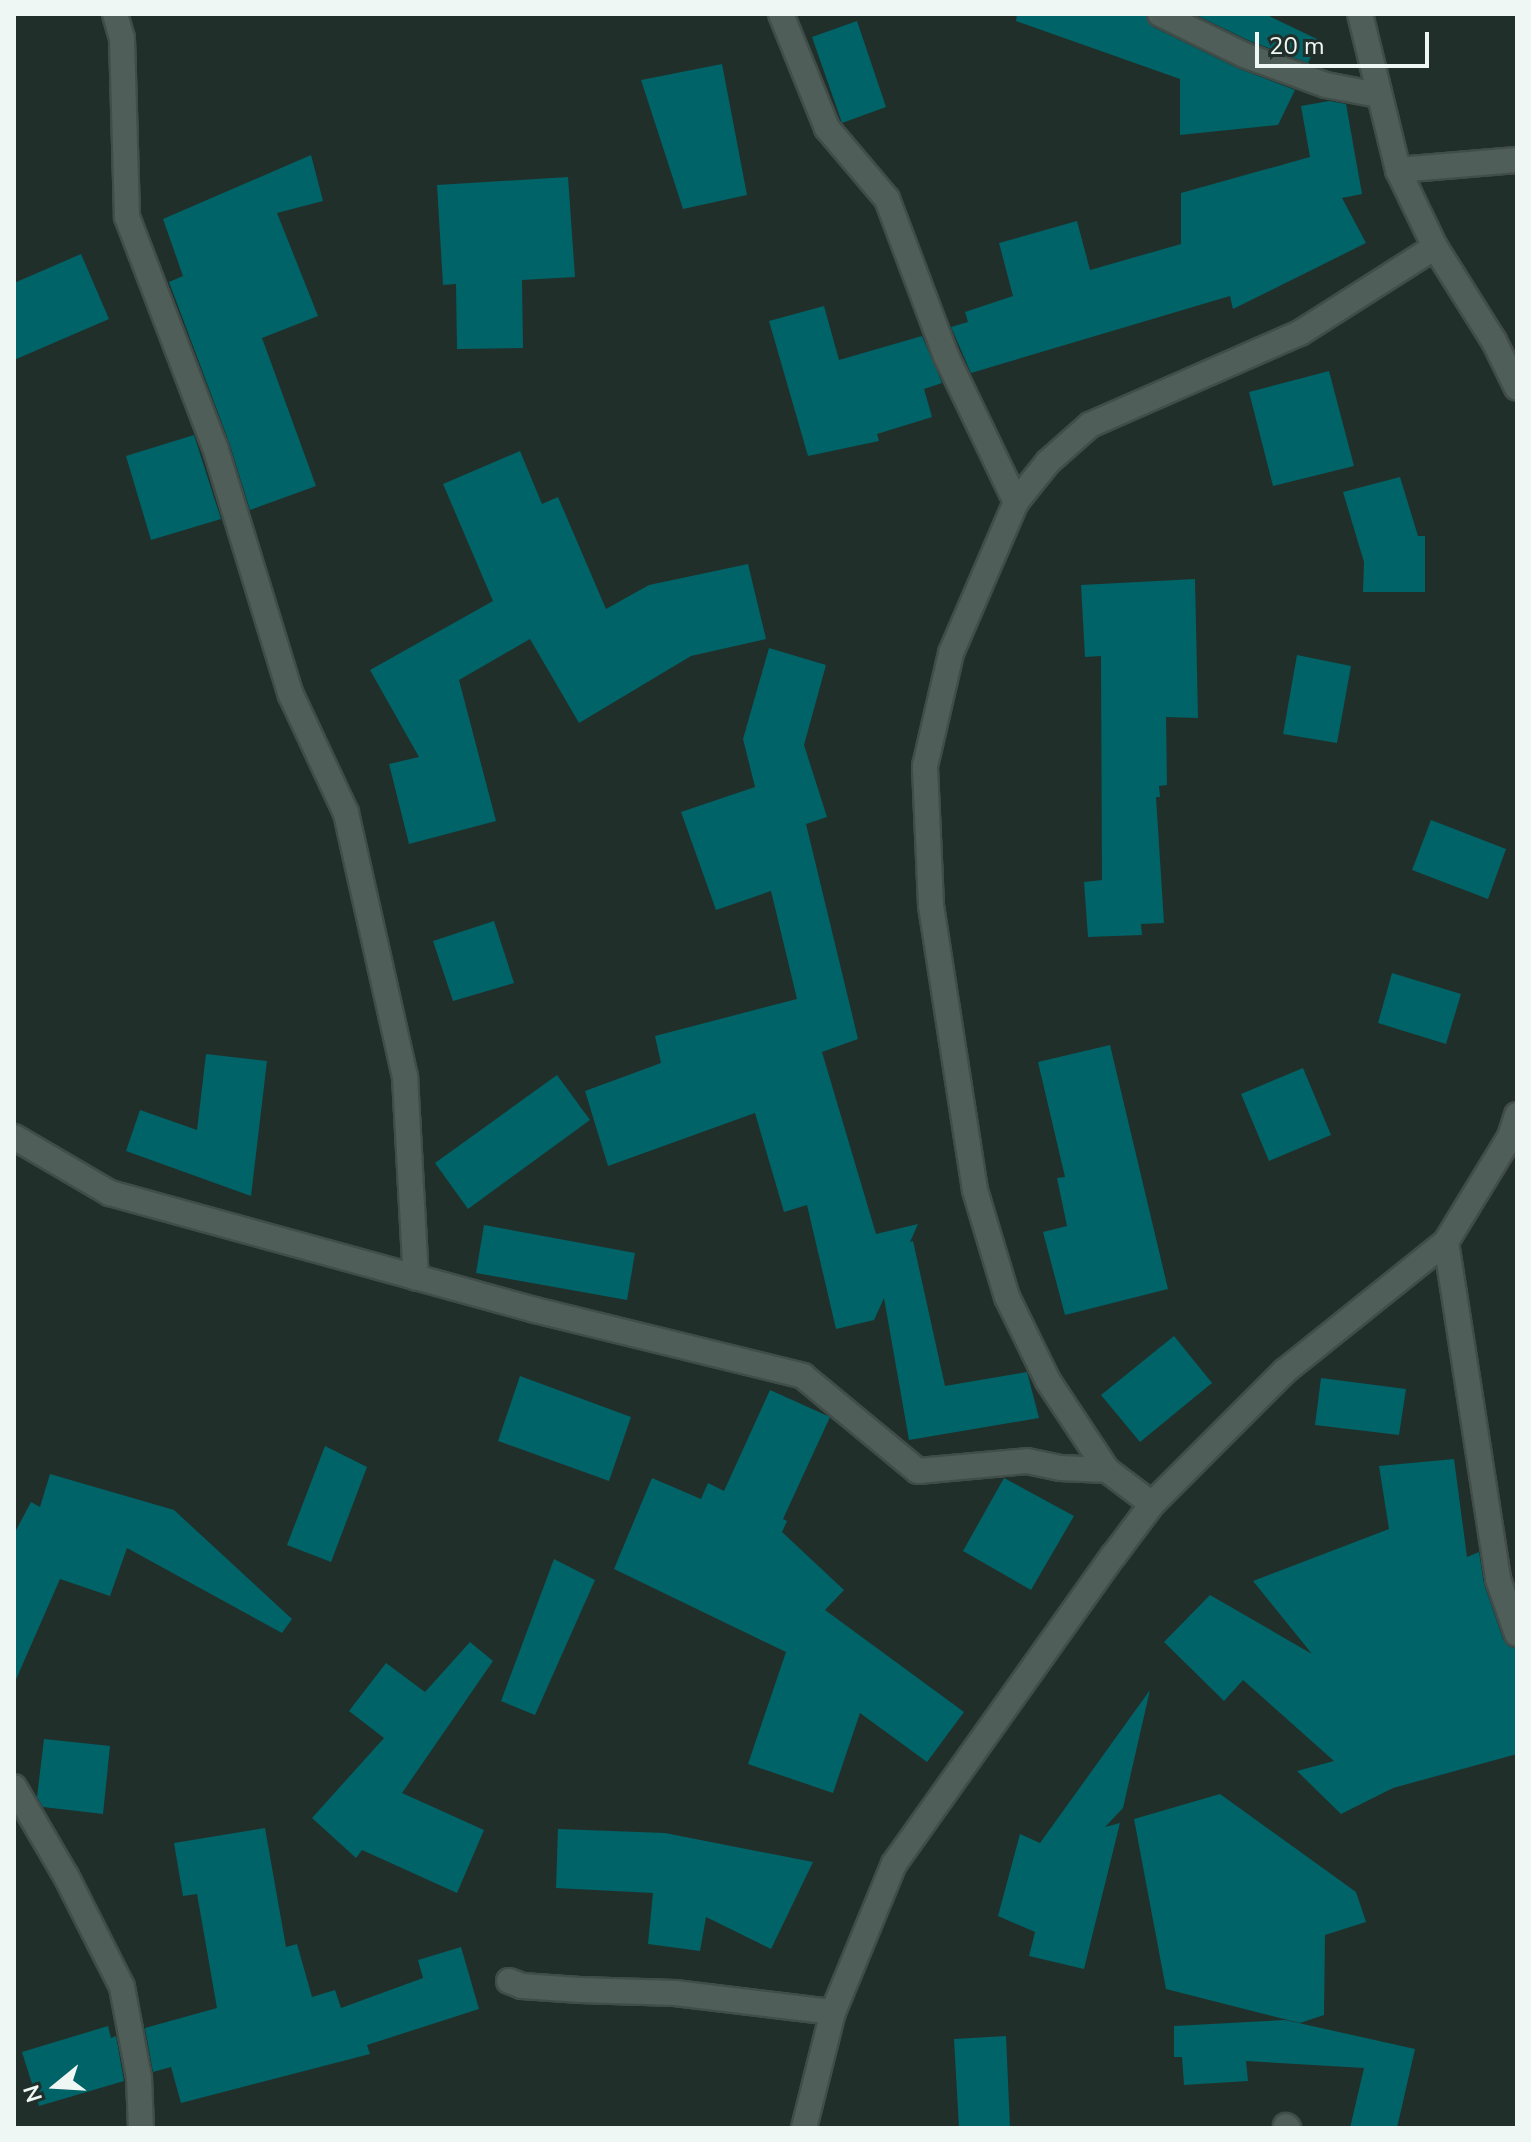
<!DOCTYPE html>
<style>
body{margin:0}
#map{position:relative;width:1531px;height:2142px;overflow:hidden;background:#212f2a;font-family:"Nunito Sans",sans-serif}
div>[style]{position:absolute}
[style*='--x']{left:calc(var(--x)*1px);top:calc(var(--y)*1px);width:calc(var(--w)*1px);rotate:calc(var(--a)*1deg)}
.building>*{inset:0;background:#006367}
.roads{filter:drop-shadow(2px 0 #404d49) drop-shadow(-2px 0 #404d49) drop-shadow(0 2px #404d49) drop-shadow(0 -2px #404d49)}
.street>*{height:24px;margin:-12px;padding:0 12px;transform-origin:12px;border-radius:12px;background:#4f5e59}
span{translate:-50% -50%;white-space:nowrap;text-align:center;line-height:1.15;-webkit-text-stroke:8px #212f2a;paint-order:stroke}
.frame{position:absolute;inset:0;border:16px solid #eef7f4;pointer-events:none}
.north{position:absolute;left:16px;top:2046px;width:80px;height:80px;-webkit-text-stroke:6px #212f2a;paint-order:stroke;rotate:252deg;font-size:22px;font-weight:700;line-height:32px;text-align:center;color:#eef7f4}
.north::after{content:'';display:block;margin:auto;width:28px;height:36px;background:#eef7f4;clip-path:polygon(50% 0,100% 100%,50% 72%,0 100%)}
.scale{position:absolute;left:1255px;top:32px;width:174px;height:36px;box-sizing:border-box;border:4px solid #eef7f4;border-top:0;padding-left:10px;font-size:24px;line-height:28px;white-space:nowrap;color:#eef7f4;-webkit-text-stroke:6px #212f2a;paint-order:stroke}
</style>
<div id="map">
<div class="building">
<div style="clip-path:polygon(1017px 14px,1145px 14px,1153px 27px,1237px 68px,1295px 90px,1278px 125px,1180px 135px,1180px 79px,1016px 21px)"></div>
<div style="clip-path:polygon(1194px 14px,1265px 14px,1319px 40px,1308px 63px,1250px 41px)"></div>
<div style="clip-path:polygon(857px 21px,886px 107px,842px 123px,812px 37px)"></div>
<div style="clip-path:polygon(722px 64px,747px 195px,683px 209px,641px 80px)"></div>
<div style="clip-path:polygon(1329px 101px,1346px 104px,1362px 194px,1342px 198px,1366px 243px,1233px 309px,1230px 296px,971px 373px,951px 327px,968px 322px,965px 312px,1013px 296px,999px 243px,1077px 221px,1090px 270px,1181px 244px,1181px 193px,1310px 157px,1301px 106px)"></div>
<div style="clip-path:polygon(311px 155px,323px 201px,277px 213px,318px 316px,262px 338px,316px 486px,250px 510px,229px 442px,169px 282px,183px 276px,163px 219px)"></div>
<div style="clip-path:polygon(568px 177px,575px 277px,522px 280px,523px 348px,457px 349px,456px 284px,443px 285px,437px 185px)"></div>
<div style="clip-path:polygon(81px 254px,109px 319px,14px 360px,14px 283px)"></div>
<div style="clip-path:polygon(824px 306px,839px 360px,922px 336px,942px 383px,924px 389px,932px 417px,877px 434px,879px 441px,808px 456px,769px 321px)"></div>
<div style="clip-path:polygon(1329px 371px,1354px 466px,1273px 486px,1249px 392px)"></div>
<div style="clip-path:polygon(194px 435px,221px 519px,151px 540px,126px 456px)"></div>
<div style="clip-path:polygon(520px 451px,542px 504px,558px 497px,606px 609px,649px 585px,748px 564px,766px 639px,691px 656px,579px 723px,530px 639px,459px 680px,496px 821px,409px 844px,389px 764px,419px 757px,370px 670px,493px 601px,443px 484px)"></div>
<div style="clip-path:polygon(1400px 477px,1418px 536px,1425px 536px,1425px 592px,1363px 592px,1364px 562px,1343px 492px)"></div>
<div style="clip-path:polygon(1195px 579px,1198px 718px,1166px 717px,1167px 785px,1159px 786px,1160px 797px,1156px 797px,1164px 923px,1141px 924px,1142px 935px,1088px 937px,1084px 882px,1102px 880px,1101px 656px,1085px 657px,1081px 585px)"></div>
<div style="clip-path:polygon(769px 648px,826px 665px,804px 745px,827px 817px,806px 824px,858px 1039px,822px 1052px,876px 1234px,918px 1224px,910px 1242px,913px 1241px,945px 1386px,1027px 1372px,1039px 1418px,909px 1440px,884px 1298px,874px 1320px,836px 1329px,807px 1205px,784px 1212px,755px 1113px,608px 1166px,585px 1091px,661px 1063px,655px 1036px,797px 999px,771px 891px,716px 910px,681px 812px,755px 787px,743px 739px)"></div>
<div style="clip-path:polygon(1297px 655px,1351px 666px,1337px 743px,1283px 734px)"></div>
<div style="clip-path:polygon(1431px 820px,1506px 849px,1488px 899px,1412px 870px)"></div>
<div style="clip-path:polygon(494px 921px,514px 983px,453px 1001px,433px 941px)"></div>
<div style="clip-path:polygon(1392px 973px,1461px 994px,1446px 1044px,1378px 1023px)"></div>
<div style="clip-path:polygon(1110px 1045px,1168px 1289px,1065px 1315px,1043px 1232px,1067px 1226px,1057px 1178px,1065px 1177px,1038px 1062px)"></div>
<div style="clip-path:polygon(206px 1054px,267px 1061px,251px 1196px,126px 1151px,140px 1110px,197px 1130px)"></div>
<div style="clip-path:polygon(1303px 1068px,1331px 1135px,1269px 1161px,1241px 1094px)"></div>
<div style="clip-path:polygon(557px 1075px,590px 1120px,468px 1209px,435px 1163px)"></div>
<div style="clip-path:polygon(484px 1225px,635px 1253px,627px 1300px,476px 1273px)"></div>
<div style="clip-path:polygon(1174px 1336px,1212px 1383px,1140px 1442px,1101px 1395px)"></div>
<div style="clip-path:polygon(520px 1376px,631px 1417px,609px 1481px,498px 1441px)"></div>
<div style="clip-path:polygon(1321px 1378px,1406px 1389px,1399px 1435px,1315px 1425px)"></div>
<div style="clip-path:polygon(770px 1390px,830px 1417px,783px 1519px,787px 1521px,782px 1532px,844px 1590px,825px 1610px,964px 1712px,927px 1762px,860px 1713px,833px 1793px,748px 1764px,786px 1652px,614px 1569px,652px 1478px,701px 1499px,708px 1483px,724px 1491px)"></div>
<div style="clip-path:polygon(325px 1446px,367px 1467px,331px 1562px,287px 1545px)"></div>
<div style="clip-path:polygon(1454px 1459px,1467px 1557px,1479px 1552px,1484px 1584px,1503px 1639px,1508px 1646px,1517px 1649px,1517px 1754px,1393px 1788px,1341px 1814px,1297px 1771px,1334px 1761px,1243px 1680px,1224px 1701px,1164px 1642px,1210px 1595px,1312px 1654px,1253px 1581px,1389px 1529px,1379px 1466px)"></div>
<div style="clip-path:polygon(50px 1474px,174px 1510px,292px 1619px,282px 1633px,127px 1548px,110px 1596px,60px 1579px,14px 1684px,14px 1534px,31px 1502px,40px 1507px)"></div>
<div style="clip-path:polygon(1004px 1478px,1074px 1516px,1031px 1590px,963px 1551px)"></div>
<div style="clip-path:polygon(554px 1559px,595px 1580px,535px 1715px,501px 1701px)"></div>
<div style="clip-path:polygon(470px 1642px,493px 1661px,402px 1793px,484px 1830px,457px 1893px,362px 1850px,356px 1858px,312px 1818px,384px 1738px,349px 1711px,386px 1663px,425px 1692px)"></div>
<div style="clip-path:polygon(1150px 1690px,1123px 1808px,1105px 1827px,1120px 1823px,1084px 1969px,1029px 1956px,1035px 1932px,998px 1916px,1020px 1834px,1040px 1843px)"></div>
<div style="clip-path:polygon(44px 1739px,110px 1746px,103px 1814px,43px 1807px,37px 1797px)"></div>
<div style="clip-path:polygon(1220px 1794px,1356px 1892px,1366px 1922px,1325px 1935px,1324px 2015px,1300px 2023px,1166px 1989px,1134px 1819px)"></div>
<div style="clip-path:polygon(265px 1828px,286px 1947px,297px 1944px,312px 1997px,335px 1990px,341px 2008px,423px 1978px,418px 1960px,461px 1947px,479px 2009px,367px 2045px,370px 2054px,181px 2103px,171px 2067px,153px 2072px,145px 2028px,217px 2008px,197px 1894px,183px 1896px,174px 1843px)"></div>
<div style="clip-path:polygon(558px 1829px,665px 1833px,813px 1862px,771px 1949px,706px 1917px,700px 1951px,648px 1944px,653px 1893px,556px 1888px)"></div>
<div style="clip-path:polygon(1285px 2020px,1415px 2049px,1397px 2128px,1350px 2128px,1364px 2068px,1246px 2061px,1248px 2081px,1184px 2085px,1182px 2057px,1174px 2057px,1174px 2026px)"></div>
<div style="clip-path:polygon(108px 2026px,111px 2038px,116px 2036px,124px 2081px,39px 2106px,22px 2052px)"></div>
<div style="clip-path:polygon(1006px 2036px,1010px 2128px,959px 2128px,954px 2039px)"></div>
</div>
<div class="roads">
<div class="street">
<div style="--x:115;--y:14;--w:25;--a:74"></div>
<div style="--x:122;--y:38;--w:179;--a:88.4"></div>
<div style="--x:127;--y:217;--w:246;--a:69.1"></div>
<div style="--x:215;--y:447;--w:259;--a:73"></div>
<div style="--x:291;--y:695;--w:130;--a:65"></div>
<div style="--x:346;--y:813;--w:271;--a:77.4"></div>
<div style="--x:405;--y:1077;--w:201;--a:86.9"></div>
<div style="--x:781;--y:14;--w:123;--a:68"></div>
<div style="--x:827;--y:128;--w:93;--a:49.8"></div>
<div style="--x:887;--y:199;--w:168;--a:69.4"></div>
<div style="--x:946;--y:356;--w:162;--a:64.4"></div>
<div style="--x:1160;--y:14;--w:93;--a:26"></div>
<div style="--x:1244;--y:55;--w:87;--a:20.1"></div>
<div style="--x:1326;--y:85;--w:53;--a:10.9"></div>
<div style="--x:1360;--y:14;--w:161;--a:76.3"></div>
<div style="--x:1398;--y:170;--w:85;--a:64.3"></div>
<div style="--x:1435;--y:247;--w:111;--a:57.9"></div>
<div style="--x:1494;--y:341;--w:52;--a:63.9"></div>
<div style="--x:1398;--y:170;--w:119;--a:-4.8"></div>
<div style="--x:1517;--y:1115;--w:23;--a:108"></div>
<div style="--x:1510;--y:1137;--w:123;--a:121.4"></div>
<div style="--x:1446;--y:1242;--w:341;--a:81.2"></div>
<div style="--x:1498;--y:1579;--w:58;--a:70.9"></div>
<div style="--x:14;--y:1137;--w:111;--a:30.3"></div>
<div style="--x:110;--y:1193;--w:441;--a:15.4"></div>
<div style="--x:535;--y:1310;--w:276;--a:13.8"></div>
<div style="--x:803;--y:1376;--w:149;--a:39.6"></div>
<div style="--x:918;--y:1471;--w:109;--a:-5.2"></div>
<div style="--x:1027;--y:1461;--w:34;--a:12"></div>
<div style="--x:1060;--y:1468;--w:47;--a:2.4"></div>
<div style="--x:1107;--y:1470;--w:56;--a:37.1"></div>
<div style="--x:1107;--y:1470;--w:107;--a:-123.5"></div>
<div style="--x:1048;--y:1381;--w:93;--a:-116"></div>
<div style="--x:1007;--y:1297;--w:112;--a:-106.7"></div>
<div style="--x:975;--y:1190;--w:288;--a:-98.8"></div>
<div style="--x:931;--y:905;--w:139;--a:-92.5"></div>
<div style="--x:925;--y:766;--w:116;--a:-77"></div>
<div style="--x:951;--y:653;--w:164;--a:-66.7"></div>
<div style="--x:1016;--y:502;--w:51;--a:-51.3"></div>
<div style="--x:1048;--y:462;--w:56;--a:-41.4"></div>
<div style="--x:1090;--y:425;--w:229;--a:-23.7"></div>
<div style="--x:1300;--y:333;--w:160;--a:-32.5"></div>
<div style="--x:14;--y:1787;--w:103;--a:59.7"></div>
<div style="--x:66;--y:1876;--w:124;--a:63.2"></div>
<div style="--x:122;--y:1987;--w:93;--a:79.4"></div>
<div style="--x:139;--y:2078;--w:50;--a:87.7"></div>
<div style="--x:509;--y:1981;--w:14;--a:21"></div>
<div style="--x:522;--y:1986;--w:58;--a:3.9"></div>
<div style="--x:580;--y:1990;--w:95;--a:1.8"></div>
<div style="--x:675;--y:1993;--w:159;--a:6.9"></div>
<div style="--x:1286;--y:2126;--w:3;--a:45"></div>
<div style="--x:804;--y:2128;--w:120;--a:-76"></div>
<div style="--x:833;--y:2012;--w:160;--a:-67.6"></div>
<div style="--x:894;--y:1864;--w:379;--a:-54.6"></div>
<div style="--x:1114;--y:1555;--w:64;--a:-53.3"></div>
<div style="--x:1152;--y:1504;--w:188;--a:-45"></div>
<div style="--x:1285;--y:1371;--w:206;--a:-38.7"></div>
</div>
</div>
<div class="frame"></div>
<div class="north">N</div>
<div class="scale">20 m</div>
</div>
